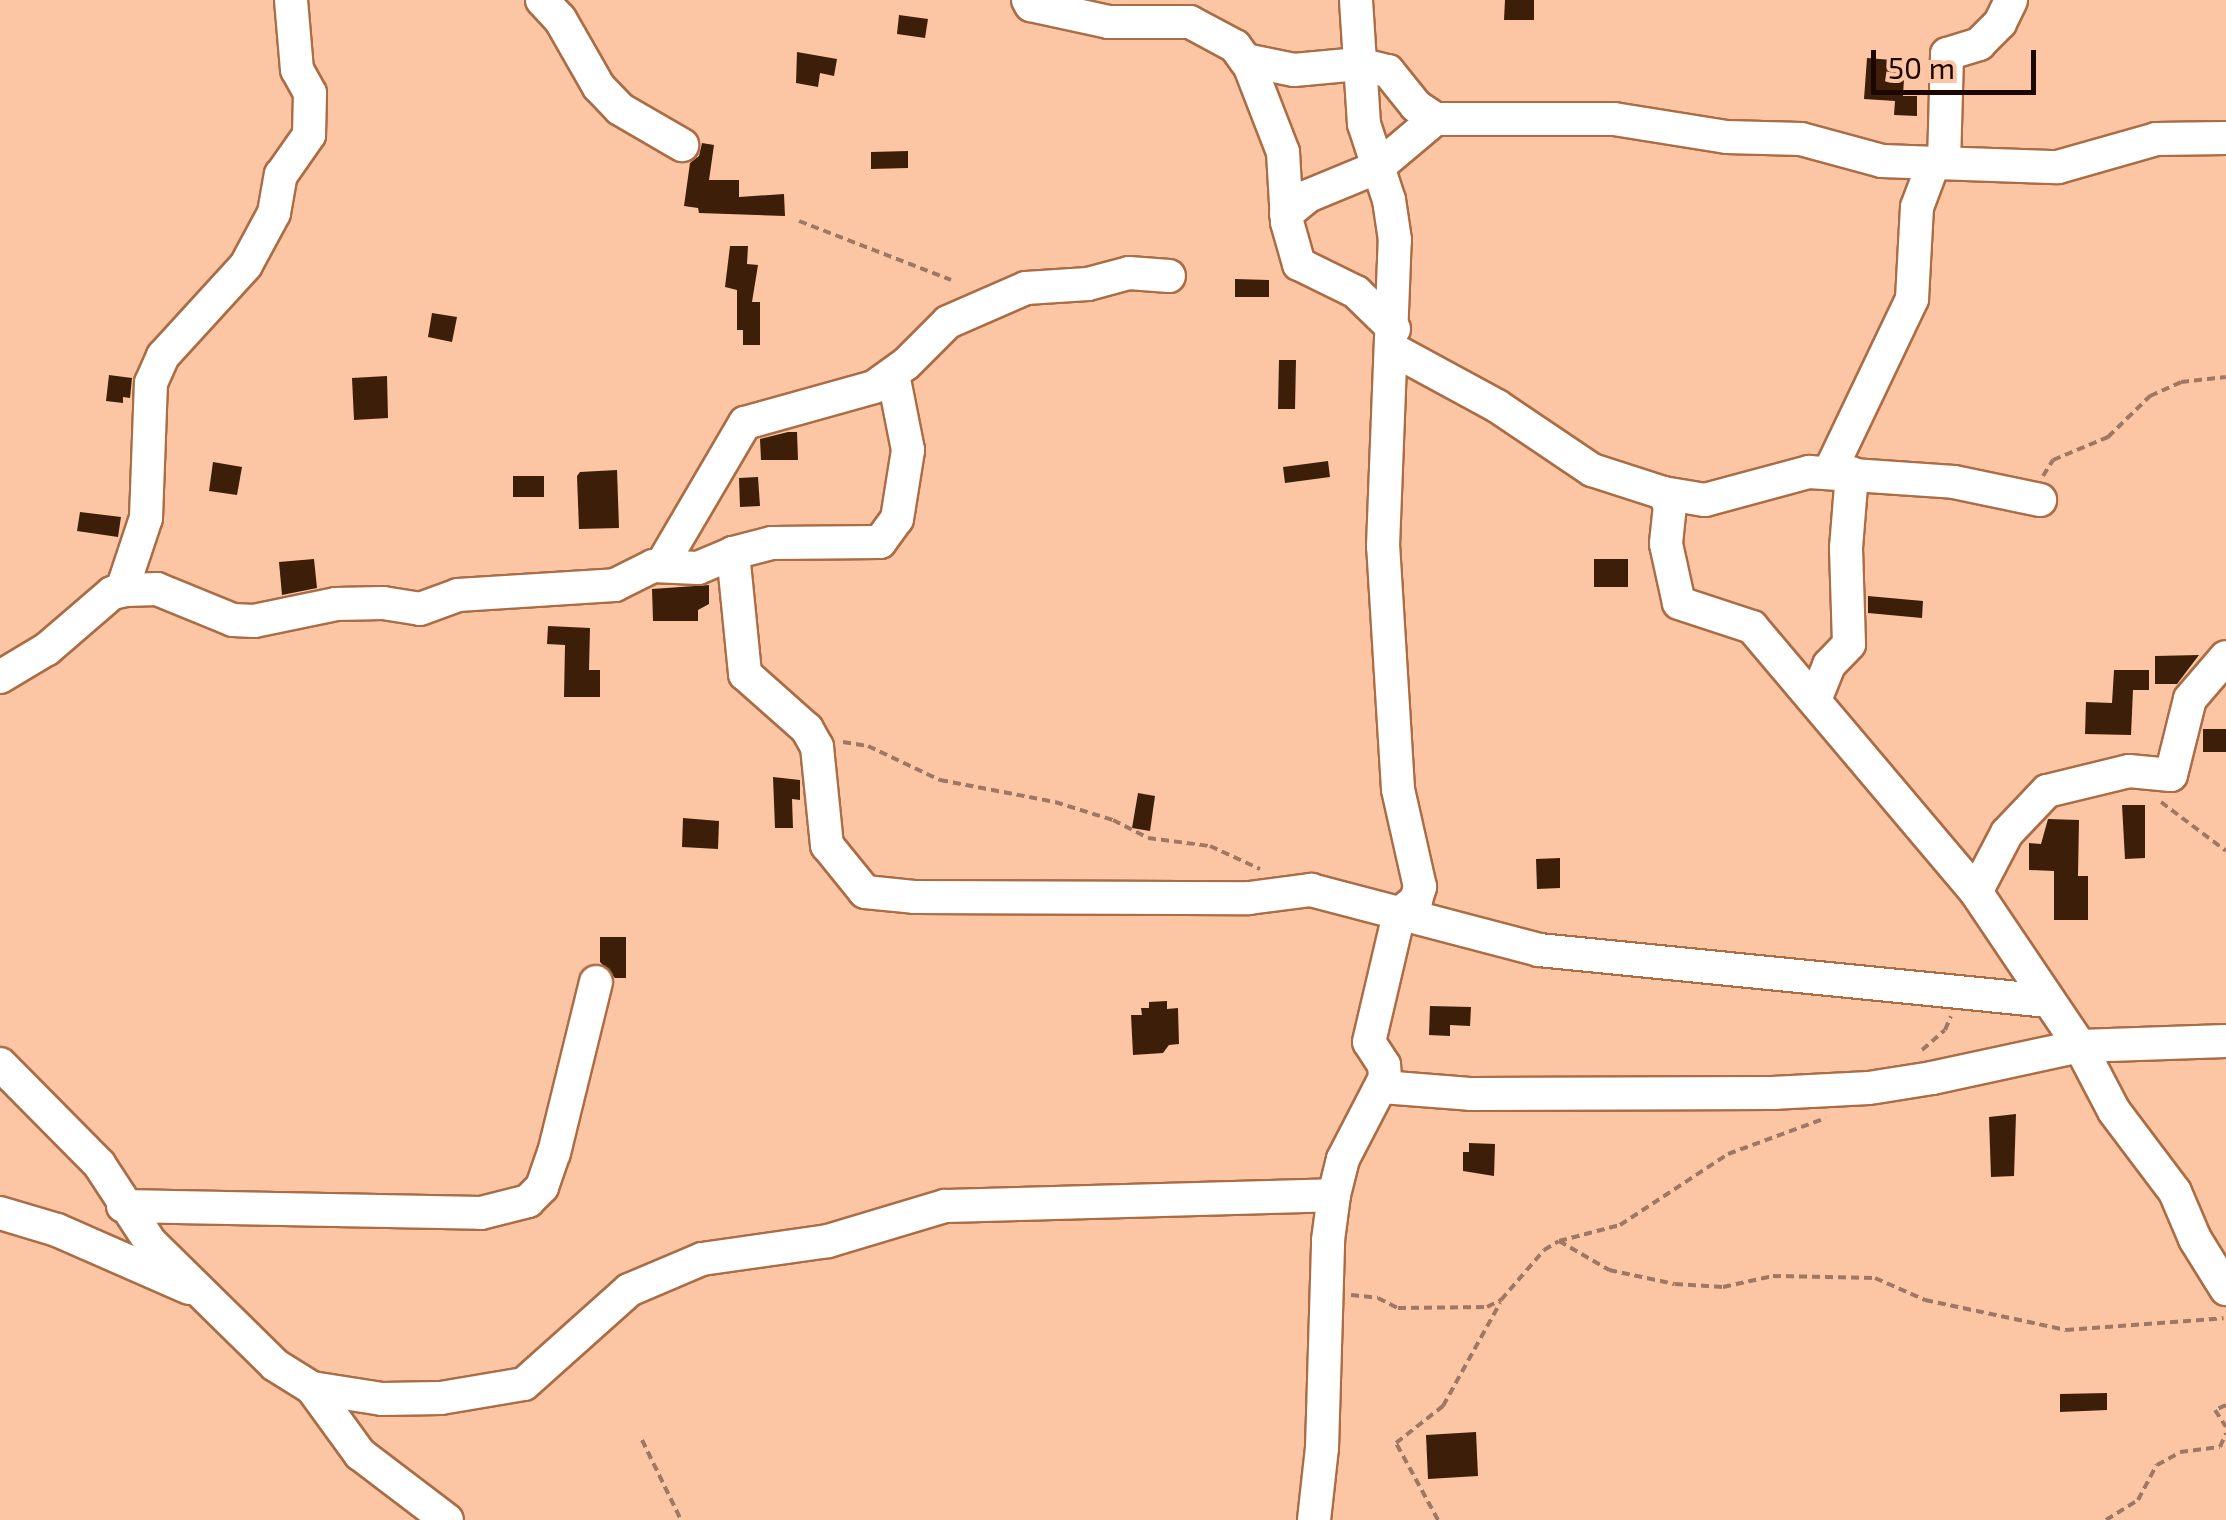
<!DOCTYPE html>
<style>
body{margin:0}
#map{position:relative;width:2226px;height:1520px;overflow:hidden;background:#fcc6a5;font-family:"Exo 2",sans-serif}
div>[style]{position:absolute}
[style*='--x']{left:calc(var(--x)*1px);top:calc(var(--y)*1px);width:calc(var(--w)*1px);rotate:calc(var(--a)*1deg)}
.building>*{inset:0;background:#3d1e09}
.path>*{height:4px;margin-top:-2px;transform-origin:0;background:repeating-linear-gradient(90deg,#a07762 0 8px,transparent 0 13px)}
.roads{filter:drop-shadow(2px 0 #aa6d45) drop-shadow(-2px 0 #aa6d45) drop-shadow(0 2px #aa6d45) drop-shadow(0 -2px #aa6d45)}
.minor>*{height:32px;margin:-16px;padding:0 16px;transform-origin:16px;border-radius:16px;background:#fff}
span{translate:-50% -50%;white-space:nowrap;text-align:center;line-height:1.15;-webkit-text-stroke:10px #fcc6a5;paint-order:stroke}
.scale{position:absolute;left:1871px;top:50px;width:165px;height:45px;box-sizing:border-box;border:5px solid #1c0600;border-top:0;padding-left:12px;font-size:30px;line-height:35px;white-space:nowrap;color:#1c0600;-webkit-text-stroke:8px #fcc6a5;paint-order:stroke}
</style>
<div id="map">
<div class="building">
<div style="clip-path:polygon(1505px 0,1534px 0,1534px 20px,1504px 20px)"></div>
<div style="clip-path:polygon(899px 15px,928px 19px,925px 38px,897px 34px)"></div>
<div style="clip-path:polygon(797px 52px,837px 59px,834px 76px,820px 73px,818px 87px,796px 83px)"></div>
<div style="clip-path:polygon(1867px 58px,1905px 61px,1903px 96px,1917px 96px,1917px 116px,1894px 115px,1895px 101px,1864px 99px)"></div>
<div style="clip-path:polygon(702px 143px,714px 145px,709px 180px,739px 180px,739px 197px,784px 194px,785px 216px,699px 213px,698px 208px,684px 206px,690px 163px,699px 156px)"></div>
<div style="clip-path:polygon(908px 151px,908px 168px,871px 169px,871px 152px)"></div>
<div style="clip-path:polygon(730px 246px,748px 246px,747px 264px,758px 265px,752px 302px,760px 302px,760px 345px,743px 345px,743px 330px,737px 330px,737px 290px,725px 287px)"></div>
<div style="clip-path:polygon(1235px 279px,1269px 280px,1269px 297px,1235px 297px)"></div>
<div style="clip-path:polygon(432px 313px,457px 317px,452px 342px,428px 337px)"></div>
<div style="clip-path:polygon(1279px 360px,1296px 360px,1295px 409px,1278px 409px)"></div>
<div style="clip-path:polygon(109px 375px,132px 378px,130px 398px,123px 397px,123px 403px,106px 401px)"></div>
<div style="clip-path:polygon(387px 376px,388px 418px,354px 420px,352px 378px)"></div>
<div style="clip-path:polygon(788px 432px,797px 432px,798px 460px,761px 460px,760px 439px)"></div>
<div style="clip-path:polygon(1328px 461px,1330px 477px,1285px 483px,1283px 467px)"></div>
<div style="clip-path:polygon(213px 462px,242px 467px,237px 495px,209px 491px)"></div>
<div style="clip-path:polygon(617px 470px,619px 528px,579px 529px,577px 476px,580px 472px)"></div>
<div style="clip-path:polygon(513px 476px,544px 476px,544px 497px,513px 497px)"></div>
<div style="clip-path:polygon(758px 477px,760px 506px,740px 507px,739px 478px)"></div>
<div style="clip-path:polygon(80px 512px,121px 517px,118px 537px,77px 531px)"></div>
<div style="clip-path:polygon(314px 559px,317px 588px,282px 595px,279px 562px)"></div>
<div style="clip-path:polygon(1594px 559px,1628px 559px,1628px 587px,1594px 587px)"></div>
<div style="clip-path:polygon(709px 585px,709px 604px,698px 610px,698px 621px,653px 621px,652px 589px)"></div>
<div style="clip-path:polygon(1868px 596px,1923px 601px,1922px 618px,1868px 613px)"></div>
<div style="clip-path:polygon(548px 626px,590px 628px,589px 670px,600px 670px,600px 697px,564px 697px,565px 645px,547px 644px)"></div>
<div style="clip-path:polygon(2199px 655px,2177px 684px,2155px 684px,2155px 656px)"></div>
<div style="clip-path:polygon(2114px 670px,2149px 670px,2149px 690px,2133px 690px,2131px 735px,2085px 734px,2086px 702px,2112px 703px)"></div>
<div style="clip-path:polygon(2203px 729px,2226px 729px,2226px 752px,2203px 752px)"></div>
<div style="clip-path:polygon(773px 777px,800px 780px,800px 800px,792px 799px,793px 828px,775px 828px)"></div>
<div style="clip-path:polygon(1138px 793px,1155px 796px,1150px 831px,1132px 828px)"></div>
<div style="clip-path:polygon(2122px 805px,2145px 805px,2145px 858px,2125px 859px)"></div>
<div style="clip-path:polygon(683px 818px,719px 821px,718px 849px,682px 847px)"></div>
<div style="clip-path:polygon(2048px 819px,2079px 820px,2078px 876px,2088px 876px,2088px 920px,2054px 920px,2054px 871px,2029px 870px,2029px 843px,2041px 844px)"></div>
<div style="clip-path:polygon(1560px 858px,1560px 888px,1537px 889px,1536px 859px)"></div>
<div style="clip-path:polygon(600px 937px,626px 937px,626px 978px,615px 978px,600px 962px)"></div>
<div style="clip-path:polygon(1167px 1001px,1167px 1009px,1178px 1008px,1179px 1044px,1169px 1045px,1163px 1053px,1133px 1055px,1131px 1015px,1142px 1015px,1141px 1008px,1149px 1008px,1149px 1002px)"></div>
<div style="clip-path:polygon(1430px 1006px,1471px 1007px,1470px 1026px,1450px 1025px,1450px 1036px,1429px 1035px)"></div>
<div style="clip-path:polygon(2016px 1114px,2014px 1176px,1991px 1177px,1989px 1117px)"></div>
<div style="clip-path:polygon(1469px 1143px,1495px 1144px,1494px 1176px,1463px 1171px,1463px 1152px,1469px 1152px)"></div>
<div style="clip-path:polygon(2107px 1393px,2107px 1410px,2060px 1412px,2060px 1394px)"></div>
<div style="clip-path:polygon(1476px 1432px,1478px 1476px,1428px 1479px,1426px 1435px)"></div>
</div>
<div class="path">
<div style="--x:799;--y:221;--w:163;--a:21.2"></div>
<div style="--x:2043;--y:476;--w:19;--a:-58"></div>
<div style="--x:2053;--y:460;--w:60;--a:-22.7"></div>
<div style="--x:2108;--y:437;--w:59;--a:-44.3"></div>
<div style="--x:2150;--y:396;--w:34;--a:-24"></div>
<div style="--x:2181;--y:382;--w:45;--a:-6.3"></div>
<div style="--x:843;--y:742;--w:25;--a:9"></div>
<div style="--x:868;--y:746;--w:80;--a:25.3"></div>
<div style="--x:940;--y:780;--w:117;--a:10.8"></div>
<div style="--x:1055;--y:802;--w:61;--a:17.2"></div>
<div style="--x:1113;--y:820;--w:39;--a:27"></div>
<div style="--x:1148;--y:838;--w:63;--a:7.4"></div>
<div style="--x:1210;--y:846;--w:55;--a:24.7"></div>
<div style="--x:2161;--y:802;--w:81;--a:37"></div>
<div style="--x:1922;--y:1050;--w:30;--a:-41"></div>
<div style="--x:1945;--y:1030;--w:15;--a:-67"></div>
<div style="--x:1559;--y:1241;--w:58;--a:30.1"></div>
<div style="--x:1609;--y:1270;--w:67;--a:12"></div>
<div style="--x:1675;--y:1284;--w:48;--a:3.6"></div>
<div style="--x:1723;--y:1287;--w:51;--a:-12.4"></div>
<div style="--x:1773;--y:1276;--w:102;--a:1.1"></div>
<div style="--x:1875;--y:1278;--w:55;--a:23.7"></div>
<div style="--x:1925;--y:1300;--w:144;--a:12"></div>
<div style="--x:2066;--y:1330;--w:158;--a:-4.3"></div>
<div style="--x:1351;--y:1295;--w:27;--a:6"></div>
<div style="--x:1378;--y:1298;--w:22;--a:27"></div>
<div style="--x:1398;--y:1308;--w:89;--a:-0.6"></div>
<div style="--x:1487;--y:1307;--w:16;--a:-27"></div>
<div style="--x:1501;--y:1300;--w:66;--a:-49.3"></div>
<div style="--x:1544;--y:1250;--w:17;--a:-31"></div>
<div style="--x:1559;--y:1241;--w:63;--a:-14.7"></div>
<div style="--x:1620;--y:1225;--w:129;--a:-33.3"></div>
<div style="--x:1728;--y:1154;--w:104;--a:-20.2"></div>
<div style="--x:2226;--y:1405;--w:12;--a:156"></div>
<div style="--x:2215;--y:1410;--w:20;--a:57"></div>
<div style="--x:642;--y:1440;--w:89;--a:64"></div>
<div style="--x:1438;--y:1520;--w:88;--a:-118.6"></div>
<div style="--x:1396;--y:1443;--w:60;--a:-38.2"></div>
<div style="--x:1443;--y:1406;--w:118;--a:-61"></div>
<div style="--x:2106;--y:1520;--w:38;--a:-32"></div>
<div style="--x:2138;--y:1500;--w:40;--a:-62"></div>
<div style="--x:2157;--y:1465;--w:26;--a:-29"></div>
<div style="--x:2180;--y:1452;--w:40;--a:-7.1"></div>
<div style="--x:2220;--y:1447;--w:15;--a:-67"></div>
</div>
<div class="roads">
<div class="minor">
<div style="--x:542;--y:0;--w:26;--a:47"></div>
<div style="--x:560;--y:19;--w:78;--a:60.2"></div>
<div style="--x:599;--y:87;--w:30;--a:46"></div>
<div style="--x:620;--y:109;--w:72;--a:30.1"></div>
<div style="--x:1028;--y:0;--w:6;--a:59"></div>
<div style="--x:1031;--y:5;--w:79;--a:12.4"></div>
<div style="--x:1108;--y:22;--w:82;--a:0"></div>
<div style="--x:1190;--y:22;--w:51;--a:28.1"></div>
<div style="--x:1235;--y:46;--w:26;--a:54"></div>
<div style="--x:1250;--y:67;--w:91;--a:68.8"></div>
<div style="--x:1283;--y:152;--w:70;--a:86.7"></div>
<div style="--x:1287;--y:222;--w:44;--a:74.1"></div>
<div style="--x:1299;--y:264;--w:64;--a:26.2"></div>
<div style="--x:1356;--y:292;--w:53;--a:44.2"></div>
<div style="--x:1245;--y:60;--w:50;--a:11.5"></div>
<div style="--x:1294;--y:70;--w:65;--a:-5.3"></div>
<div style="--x:1359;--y:64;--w:30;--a:14"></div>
<div style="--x:1388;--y:71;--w:45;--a:51.3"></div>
<div style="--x:1416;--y:106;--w:23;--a:34"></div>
<div style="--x:1944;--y:163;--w:109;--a:-88.4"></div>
<div style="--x:1947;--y:54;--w:34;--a:-17"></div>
<div style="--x:1979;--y:44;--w:30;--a:-45"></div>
<div style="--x:2000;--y:23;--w:25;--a:-64"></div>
<div style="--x:1286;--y:214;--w:28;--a:-39"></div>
<div style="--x:1308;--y:196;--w:76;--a:-22.5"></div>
<div style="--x:1378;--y:167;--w:75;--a:-40.1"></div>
<div style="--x:1435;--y:119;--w:179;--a:0"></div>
<div style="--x:1614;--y:119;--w:114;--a:9.1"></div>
<div style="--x:1727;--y:137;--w:74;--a:1.5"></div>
<div style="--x:1801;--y:139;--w:84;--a:15.2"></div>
<div style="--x:1882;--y:161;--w:176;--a:2"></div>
<div style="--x:2058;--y:167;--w:102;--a:-15.9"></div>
<div style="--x:2156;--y:139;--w:70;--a:-0.8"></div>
<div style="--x:1392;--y:349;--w:119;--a:28.5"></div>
<div style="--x:1497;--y:406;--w:115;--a:34"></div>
<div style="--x:1592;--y:470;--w:75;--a:17.9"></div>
<div style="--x:1663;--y:493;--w:14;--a:60"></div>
<div style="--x:1670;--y:505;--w:39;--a:96"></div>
<div style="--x:1666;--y:544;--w:60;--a:77.6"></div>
<div style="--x:1679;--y:603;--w:77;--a:18.2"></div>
<div style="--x:1752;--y:627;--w:347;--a:49.8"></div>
<div style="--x:1976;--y:892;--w:186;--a:56"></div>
<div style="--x:2080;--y:1046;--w:73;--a:62.4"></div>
<div style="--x:2114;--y:1111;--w:101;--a:53"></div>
<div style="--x:2175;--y:1192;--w:51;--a:66.9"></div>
<div style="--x:2195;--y:1239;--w:59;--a:58.2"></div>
<div style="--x:1829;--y:473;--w:193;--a:-64.5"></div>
<div style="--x:1912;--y:299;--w:92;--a:-86.9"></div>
<div style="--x:1917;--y:207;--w:48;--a:-69.3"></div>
<div style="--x:1663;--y:493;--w:43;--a:9.5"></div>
<div style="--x:1705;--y:500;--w:108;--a:-15.1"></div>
<div style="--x:1809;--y:472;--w:145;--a:3.9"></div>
<div style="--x:1954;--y:482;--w:88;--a:11.8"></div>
<div style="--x:733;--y:553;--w:40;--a:-14.4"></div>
<div style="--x:772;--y:543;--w:108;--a:-0.5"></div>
<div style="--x:880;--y:542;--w:29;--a:-54"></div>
<div style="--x:897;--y:519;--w:70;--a:-80.9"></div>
<div style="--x:908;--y:450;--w:77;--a:-101.2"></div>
<div style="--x:661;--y:566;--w:166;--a:-59.6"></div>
<div style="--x:745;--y:423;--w:134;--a:-15.6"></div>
<div style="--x:874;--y:387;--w:39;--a:-36"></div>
<div style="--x:906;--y:364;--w:59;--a:-45"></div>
<div style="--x:948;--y:322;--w:85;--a:-23.6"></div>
<div style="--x:1026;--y:288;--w:62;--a:-3.7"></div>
<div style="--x:1088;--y:284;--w:42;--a:-15"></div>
<div style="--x:1129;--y:273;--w:40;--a:4.3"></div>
<div style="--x:126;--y:590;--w:9;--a:-96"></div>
<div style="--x:125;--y:581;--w:66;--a:-71.6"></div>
<div style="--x:146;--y:518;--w:135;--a:-87.9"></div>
<div style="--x:151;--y:383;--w:30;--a:-66"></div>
<div style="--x:163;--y:356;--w:123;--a:-47.6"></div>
<div style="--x:246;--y:265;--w:59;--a:-61.7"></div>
<div style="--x:274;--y:213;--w:39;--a:-80"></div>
<div style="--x:281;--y:175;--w:49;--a:-55"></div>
<div style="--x:309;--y:135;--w:42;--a:-88.6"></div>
<div style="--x:310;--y:93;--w:26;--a:-119"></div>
<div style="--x:297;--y:70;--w:70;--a:-94.9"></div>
<div style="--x:0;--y:677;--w:55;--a:-30.8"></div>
<div style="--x:47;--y:649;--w:86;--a:-40.7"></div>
<div style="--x:112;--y:593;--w:14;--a:-12"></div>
<div style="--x:126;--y:590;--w:31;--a:-2"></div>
<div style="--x:157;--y:589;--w:82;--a:22.2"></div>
<div style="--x:233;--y:620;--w:21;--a:3"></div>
<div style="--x:254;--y:621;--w:84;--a:-11.7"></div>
<div style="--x:336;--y:604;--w:47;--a:-1.2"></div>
<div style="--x:383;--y:603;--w:37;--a:9"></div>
<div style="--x:420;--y:609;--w:40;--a:-20.2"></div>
<div style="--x:458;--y:595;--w:157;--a:-3.6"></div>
<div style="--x:615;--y:585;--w:42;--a:-26.6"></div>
<div style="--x:653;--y:566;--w:45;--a:2.5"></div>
<div style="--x:698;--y:568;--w:38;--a:-23"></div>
<div style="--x:733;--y:553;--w:122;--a:84.3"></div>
<div style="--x:745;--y:674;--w:83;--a:41.6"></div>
<div style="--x:807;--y:729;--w:21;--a:61"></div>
<div style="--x:817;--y:747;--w:99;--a:84.2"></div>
<div style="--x:827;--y:845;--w:60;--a:51"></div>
<div style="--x:865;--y:892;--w:49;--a:5.8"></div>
<div style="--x:914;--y:897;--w:335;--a:0.2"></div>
<div style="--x:1249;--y:898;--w:63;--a:-7.4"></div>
<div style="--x:1311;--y:890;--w:236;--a:14.7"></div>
<div style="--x:1539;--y:950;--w:512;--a:5.72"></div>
<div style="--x:1815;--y:700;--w:38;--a:-68"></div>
<div style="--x:1829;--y:665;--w:29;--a:-46"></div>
<div style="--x:1849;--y:644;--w:96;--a:-91.8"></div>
<div style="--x:1846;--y:548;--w:75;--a:-85.4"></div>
<div style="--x:1976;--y:892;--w:67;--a:-62.3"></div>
<div style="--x:2007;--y:833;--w:58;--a:-46.4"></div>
<div style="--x:2047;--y:791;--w:84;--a:-13.7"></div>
<div style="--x:2129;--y:771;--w:42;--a:5.4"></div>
<div style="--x:2171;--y:775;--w:78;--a:-76"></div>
<div style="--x:2190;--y:699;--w:55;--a:-49.4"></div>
<div style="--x:0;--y:1064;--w:141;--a:45.3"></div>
<div style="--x:99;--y:1164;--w:93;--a:56.8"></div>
<div style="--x:150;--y:1242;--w:175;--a:44.5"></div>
<div style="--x:275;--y:1365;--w:44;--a:31.9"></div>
<div style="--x:312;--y:1388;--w:71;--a:8.9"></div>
<div style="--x:382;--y:1399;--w:59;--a:-1"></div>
<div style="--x:441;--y:1398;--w:84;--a:-9.6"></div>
<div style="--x:524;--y:1384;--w:141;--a:-41.8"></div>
<div style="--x:629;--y:1290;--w:79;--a:-23"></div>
<div style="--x:702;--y:1259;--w:127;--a:-8.1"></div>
<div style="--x:828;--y:1241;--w:122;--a:-16.7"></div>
<div style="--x:945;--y:1206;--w:389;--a:-1.6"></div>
<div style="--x:1382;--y:1087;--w:88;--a:4.5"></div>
<div style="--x:1470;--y:1094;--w:302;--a:-0.2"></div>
<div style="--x:1772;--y:1093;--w:97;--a:-3"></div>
<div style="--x:1869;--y:1088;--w:64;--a:-9"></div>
<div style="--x:1932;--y:1078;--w:151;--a:-12.2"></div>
<div style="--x:2080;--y:1046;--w:146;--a:-2"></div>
<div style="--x:123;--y:1206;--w:358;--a:1.1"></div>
<div style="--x:481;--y:1213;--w:49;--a:-14.3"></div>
<div style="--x:528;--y:1201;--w:20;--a:-45"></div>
<div style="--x:542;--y:1187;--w:36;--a:-71"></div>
<div style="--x:554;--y:1153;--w:176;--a:-76.2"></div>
<div style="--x:0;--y:1213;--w:59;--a:16.6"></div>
<div style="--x:57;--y:1230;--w:144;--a:23.7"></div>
<div style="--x:312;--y:1388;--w:82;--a:54"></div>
<div style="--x:360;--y:1454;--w:109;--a:37.2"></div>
<div style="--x:1314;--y:1520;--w:72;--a:-83.7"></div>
<div style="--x:1322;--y:1448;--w:208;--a:-88.3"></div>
<div style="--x:1328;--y:1240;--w:45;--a:-82.4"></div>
<div style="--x:1334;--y:1195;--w:37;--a:-76"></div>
<div style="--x:1343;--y:1159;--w:91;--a:-62.6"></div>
<div style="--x:1385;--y:1078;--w:13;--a:-94"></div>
<div style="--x:1384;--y:1065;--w:27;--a:-123"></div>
<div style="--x:1369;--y:1042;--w:131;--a:-76.8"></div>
<div style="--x:1399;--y:914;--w:22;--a:-39"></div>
<div style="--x:1416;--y:900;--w:14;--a:-73"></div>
<div style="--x:1420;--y:887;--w:100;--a:-102.7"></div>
<div style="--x:1398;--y:789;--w:243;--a:-93.5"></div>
<div style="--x:1383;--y:546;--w:306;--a:-87.8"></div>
<div style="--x:1395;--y:240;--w:40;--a:-98.5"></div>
<div style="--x:1389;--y:200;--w:80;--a:-108.2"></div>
<div style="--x:1364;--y:124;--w:124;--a:-93.7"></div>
</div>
</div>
<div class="scale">50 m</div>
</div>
